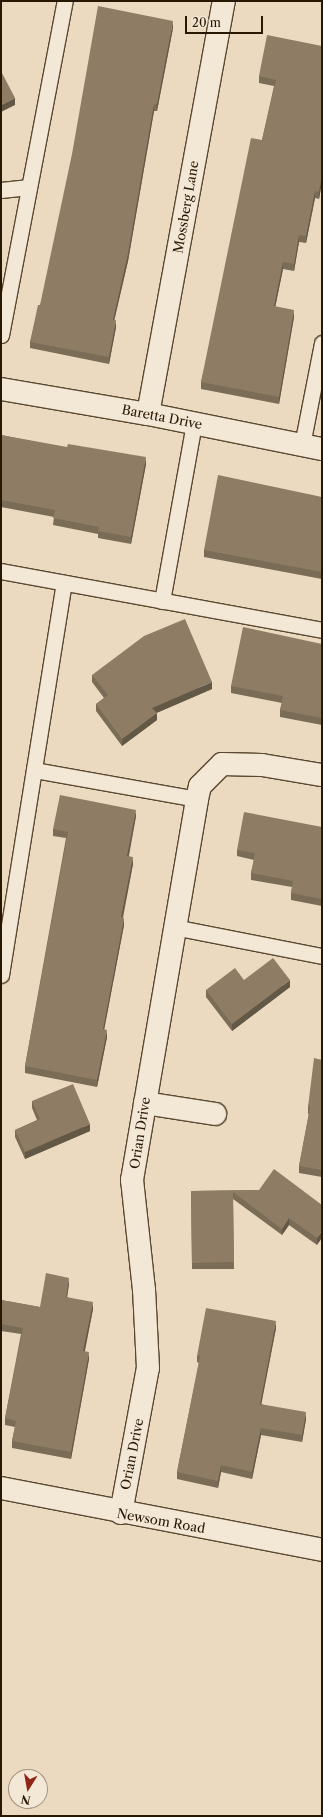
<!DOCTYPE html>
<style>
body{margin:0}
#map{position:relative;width:323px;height:1817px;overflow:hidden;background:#ecdac0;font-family:"Libre Caslon Text",serif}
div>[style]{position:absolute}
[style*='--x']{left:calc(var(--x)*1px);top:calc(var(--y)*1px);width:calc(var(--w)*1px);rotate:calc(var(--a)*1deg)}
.roads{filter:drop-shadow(1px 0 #5a4831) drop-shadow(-1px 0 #5a4831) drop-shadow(0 1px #5a4831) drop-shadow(0 -1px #5a4831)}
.service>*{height:15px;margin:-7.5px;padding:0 7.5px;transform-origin:7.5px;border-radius:7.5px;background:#f3e7d6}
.minor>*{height:22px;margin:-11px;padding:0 11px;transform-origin:11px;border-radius:11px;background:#f3e7d6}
.wall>*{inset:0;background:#7a6c56}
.shaded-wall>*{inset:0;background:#635846}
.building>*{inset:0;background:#8e7d64}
span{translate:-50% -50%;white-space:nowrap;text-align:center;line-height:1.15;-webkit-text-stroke:4px #f3e7d6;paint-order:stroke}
.street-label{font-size:13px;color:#291801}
.frame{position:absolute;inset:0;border:2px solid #291801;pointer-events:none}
.north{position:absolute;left:8px;top:1769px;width:40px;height:40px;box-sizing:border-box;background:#f3e7d6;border:1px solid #a29481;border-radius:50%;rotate:191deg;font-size:11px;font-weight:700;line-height:16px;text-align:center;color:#291801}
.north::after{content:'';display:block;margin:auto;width:14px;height:18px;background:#8f2418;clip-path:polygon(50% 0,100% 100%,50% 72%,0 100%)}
.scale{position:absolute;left:185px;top:16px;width:78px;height:18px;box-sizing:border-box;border:2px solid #291801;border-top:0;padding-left:5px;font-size:12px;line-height:14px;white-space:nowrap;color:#291801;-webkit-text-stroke:3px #f3e7d6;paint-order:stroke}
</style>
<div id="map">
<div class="roads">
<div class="service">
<div style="--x:1;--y:190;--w:28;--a:-6"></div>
<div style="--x:1;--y:335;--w:340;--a:-79.2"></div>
<div style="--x:302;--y:445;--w:104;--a:-78.9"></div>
<div style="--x:1;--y:571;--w:326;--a:10.4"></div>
<div style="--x:162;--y:601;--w:181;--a:-79.8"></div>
<div style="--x:34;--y:770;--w:166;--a:10.1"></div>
<div style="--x:174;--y:927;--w:151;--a:11.1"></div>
<div style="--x:1;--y:975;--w:397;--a:-80.9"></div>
</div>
<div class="minor">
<div style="--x:1;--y:389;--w:149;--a:9.7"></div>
<div style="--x:148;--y:414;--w:177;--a:11.4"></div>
<div style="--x:148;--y:414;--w:420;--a:-79.6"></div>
<div style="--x:145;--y:1103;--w:71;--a:8.9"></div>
<div style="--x:1;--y:1488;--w:327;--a:10.9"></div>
<div style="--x:121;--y:1513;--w:147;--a:-79.5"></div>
<div style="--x:148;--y:1368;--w:78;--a:-92.9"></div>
<div style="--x:144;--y:1290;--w:111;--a:-96.2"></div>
<div style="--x:132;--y:1180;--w:387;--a:-80.3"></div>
<div style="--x:197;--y:799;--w:13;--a:-77"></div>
<div style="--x:200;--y:786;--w:31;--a:-45"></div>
<div style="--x:222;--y:764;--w:40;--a:1.4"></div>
<div style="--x:262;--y:765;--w:61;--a:9.5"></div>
</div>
</div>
<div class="wall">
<div style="clip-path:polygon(173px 28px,157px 111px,154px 111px,128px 261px,114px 320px,116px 327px,109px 364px,30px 348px,30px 342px,40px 305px)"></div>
<div style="clip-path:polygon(322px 46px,322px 182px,319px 199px,315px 198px,306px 243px,299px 242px,294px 271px,283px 269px,275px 307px,294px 317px,279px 404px,201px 389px,201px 382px,262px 140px,274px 86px,259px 83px,259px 76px)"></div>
<div style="clip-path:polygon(1px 435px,146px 464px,131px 544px,98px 538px,98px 534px,53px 525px,54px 517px,1px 507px)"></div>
<div style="clip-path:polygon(322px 497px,322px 579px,204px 557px,204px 550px)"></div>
<div style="clip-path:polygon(322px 644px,322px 725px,280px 717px,280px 710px,282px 703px,231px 693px,231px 686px)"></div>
<div style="clip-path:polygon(92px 675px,212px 689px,156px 713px,157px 720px,122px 746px,96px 711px,96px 704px,104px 698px,92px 682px)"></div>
<div style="clip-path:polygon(136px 816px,129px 856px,133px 864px,123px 918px,124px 925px,104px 1029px,107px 1037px,97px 1087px,25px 1073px,25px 1066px,66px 838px,53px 836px,53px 829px)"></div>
<div style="clip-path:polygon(322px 827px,322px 906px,291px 900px,291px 893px,292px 887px,251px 880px,251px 873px,254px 860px,237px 856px,237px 850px)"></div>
<div style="clip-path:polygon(244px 980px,290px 987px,232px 1031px,206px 997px,206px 990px)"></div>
<div style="clip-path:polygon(322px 1060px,322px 1177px,299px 1173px,299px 1166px,309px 1114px,308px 1114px,308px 1107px)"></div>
<div style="clip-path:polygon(32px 1101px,90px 1131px,25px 1159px,15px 1137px,15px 1130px,37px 1120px,32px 1108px)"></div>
<div style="clip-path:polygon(259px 1190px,322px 1205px,317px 1245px,289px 1225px,282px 1235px,233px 1199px,234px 1269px,192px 1269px,191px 1191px)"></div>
<div style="clip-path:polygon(69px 1284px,67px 1297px,93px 1309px,85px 1351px,89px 1359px,71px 1459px,12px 1448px,12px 1441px,15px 1427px,5px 1425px,5px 1418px,21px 1334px,1px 1331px,1px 1300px,40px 1307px)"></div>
<div style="clip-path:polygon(276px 1328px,261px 1404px,306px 1419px,302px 1442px,261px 1435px,252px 1479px,221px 1472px,218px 1488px,177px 1479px,177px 1472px,199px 1363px,197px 1362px,197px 1356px)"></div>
</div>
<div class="shaded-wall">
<div style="clip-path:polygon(173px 21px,173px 28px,157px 111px,157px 104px)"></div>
<div style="clip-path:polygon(15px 98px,15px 105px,1px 112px,1px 105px)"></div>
<div style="clip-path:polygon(154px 104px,154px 111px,128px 261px,113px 326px,113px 320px)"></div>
<div style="clip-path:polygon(322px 175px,322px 182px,319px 199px,319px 192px)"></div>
<div style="clip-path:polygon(315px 191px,315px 198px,306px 243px,306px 236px)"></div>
<div style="clip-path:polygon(299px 235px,299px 242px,294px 271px,294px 264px)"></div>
<div style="clip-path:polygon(283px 262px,283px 269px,274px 313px,274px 306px)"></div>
<div style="clip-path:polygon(294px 310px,294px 317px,279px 404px,279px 397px)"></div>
<div style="clip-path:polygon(116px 320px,116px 327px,109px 364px,109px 357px)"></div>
<div style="clip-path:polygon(146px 457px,146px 464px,131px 544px,131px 537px)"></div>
<div style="clip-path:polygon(212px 682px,212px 689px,152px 715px,152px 708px)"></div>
<div style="clip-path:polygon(157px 713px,157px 720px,122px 746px,122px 739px)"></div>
<div style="clip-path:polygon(136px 810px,136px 816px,127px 863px,127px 856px)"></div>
<div style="clip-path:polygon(133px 857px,133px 864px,121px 924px,121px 917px)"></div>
<div style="clip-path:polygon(124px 918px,124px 925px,103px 1036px,103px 1029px)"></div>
<div style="clip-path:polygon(290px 980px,290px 987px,232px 1031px,232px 1024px)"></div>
<div style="clip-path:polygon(107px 1030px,107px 1037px,97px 1087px,97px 1080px)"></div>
<div style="clip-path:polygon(90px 1124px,90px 1131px,25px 1159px,25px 1152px)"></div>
<div style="clip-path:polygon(289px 1218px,289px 1225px,282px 1235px,282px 1229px)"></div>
<div style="clip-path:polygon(322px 1231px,322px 1238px,317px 1245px,317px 1238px)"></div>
<div style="clip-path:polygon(69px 1278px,69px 1284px,66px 1304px,66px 1297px)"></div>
<div style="clip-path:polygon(93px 1302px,93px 1309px,83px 1358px,83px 1351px)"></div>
<div style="clip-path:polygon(276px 1321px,276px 1328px,260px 1411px,260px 1404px)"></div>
<div style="clip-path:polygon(89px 1352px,89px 1359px,71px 1459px,71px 1452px)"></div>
<div style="clip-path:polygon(306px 1412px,306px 1419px,302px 1442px,302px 1435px)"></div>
<div style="clip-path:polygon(261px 1428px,261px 1435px,252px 1479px,252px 1472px)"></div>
<div style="clip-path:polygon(221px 1465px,221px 1472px,218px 1488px,218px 1481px)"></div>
</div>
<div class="building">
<div style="clip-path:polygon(98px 6px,173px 21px,157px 104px,154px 104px,128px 254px,113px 320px,116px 320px,109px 357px,30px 342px,38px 305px,40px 305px,72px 154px)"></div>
<div style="clip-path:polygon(267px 35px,322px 46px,322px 175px,319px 192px,315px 191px,306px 236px,299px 235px,294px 264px,283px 262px,274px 306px,294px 310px,279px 397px,201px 382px,251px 138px,262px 140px,276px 80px,259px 76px)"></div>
<div style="clip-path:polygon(1px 71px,15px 98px,1px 105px)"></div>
<div style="clip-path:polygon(1px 435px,67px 447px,68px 444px,146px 457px,131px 537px,98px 531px,99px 527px,53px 518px,55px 510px,1px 500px)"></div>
<div style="clip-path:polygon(218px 475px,322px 497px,322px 572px,204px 550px)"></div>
<div style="clip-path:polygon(185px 619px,212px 682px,152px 708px,157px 713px,122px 739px,96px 704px,108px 695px,92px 675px,144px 636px)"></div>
<div style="clip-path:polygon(243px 627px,322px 644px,322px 718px,280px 710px,283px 696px,231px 686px)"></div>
<div style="clip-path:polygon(60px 795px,136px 810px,127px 856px,133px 857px,121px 917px,124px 918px,103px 1029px,107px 1030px,97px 1080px,25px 1066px,68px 832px,53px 829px)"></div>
<div style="clip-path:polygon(244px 812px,322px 827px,322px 899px,291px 893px,293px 881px,251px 873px,255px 853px,237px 850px)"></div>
<div style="clip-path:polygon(273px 958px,290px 980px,232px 1024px,206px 990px,235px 968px,244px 980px)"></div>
<div style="clip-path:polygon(314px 1058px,322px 1060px,322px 1170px,299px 1166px,310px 1107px,308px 1107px)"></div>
<div style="clip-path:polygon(73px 1084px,90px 1124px,25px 1152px,15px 1130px,40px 1119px,32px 1101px)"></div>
<div style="clip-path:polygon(274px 1169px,322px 1205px,322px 1231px,317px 1238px,289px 1218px,282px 1229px,233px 1192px,234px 1262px,192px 1263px,191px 1191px,259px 1190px)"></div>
<div style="clip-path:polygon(46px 1273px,69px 1278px,66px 1297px,93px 1302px,83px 1351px,89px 1352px,71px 1452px,12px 1441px,16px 1421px,5px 1418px,23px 1328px,1px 1324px,1px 1300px,40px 1307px)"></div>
<div style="clip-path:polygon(206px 1308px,276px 1321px,260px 1404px,306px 1412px,302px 1435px,261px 1428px,252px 1472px,221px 1465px,218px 1481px,177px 1472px,200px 1356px,197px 1356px)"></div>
</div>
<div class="street-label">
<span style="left:186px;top:207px;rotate:-80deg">Mossberg Lane</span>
<span style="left:162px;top:417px;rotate:11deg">Baretta Drive</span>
<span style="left:140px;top:1133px;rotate:-81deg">Orian Drive</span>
<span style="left:132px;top:1454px;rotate:-79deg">Orian Drive</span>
<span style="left:161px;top:1521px;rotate:10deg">Newsom Road</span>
</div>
<div class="frame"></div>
<div class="north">N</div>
<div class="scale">20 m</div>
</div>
